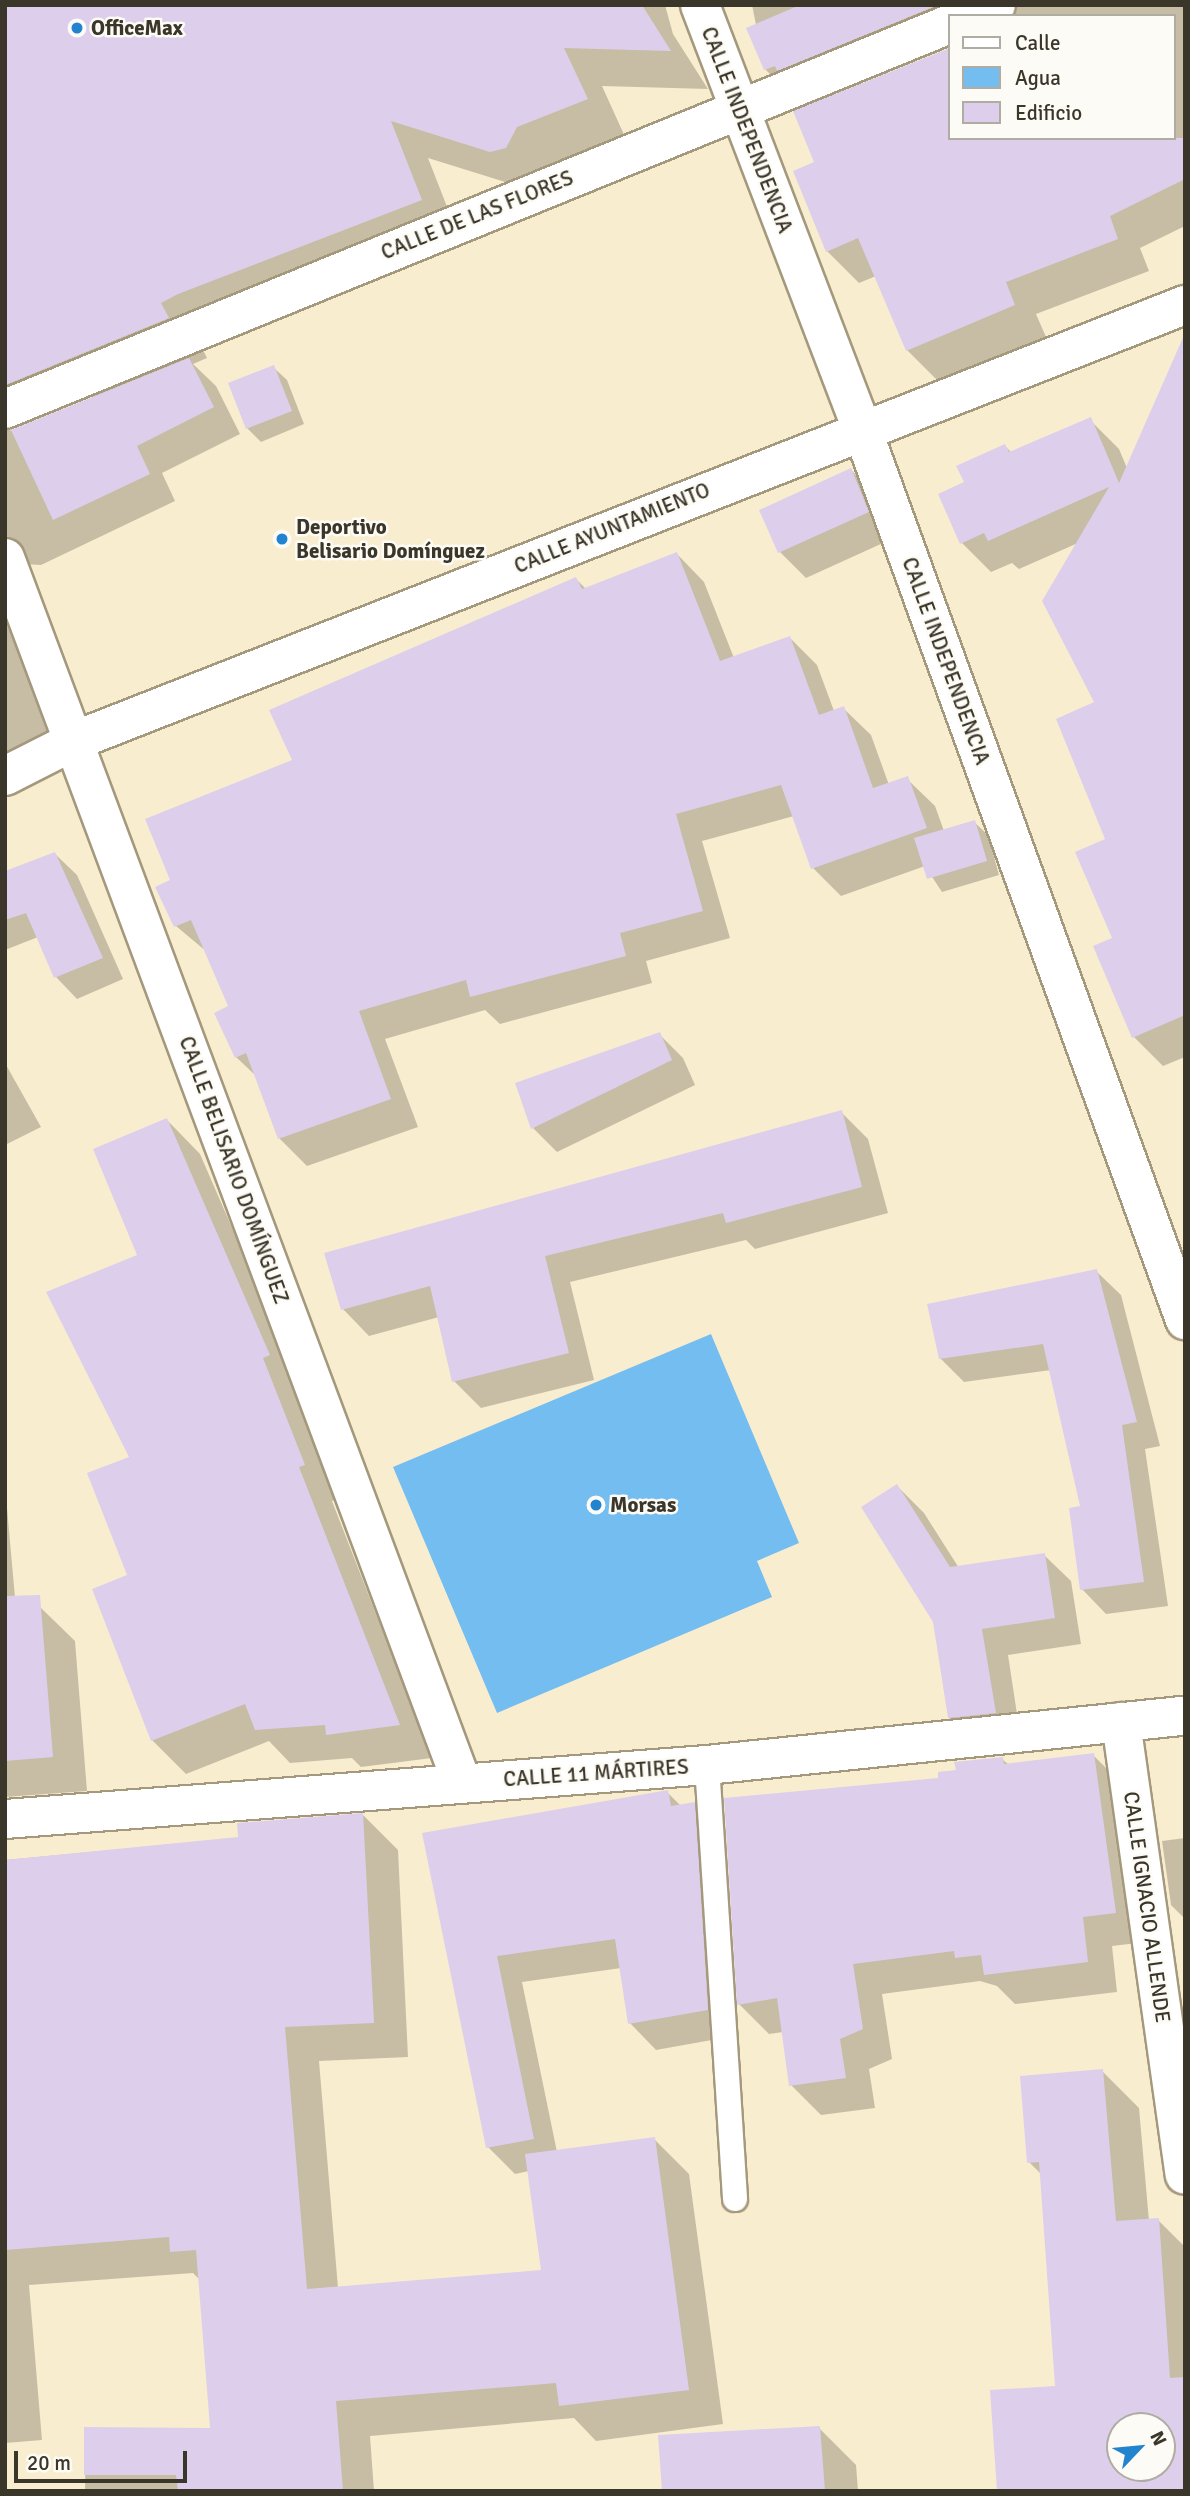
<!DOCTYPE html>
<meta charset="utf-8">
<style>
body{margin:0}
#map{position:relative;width:1190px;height:2496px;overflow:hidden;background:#f9edcf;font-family:Signika,sans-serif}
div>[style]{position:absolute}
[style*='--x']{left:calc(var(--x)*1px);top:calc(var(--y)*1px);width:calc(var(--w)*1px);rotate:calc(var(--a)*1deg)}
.water>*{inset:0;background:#74bdf1}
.shadow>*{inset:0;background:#0003}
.building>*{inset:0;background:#ddcfec}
.roads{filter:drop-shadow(2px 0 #a4987d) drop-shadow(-2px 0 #a4987d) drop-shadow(0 2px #a4987d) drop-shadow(0 -2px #a4987d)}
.service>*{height:24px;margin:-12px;padding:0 12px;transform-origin:12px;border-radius:12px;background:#fff}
.minor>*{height:38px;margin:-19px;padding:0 19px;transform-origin:19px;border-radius:19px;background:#fff}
.dots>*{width:19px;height:19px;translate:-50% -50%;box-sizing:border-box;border:4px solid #fdfbf5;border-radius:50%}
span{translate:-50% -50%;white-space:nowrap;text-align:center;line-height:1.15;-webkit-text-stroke:5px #fdfbf5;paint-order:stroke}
.poi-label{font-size:21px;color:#3b362a;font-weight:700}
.left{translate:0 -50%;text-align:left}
.street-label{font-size:21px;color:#3b362a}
.frame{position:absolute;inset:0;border:7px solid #3b362a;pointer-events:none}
.legend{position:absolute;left:948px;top:14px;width:228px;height:126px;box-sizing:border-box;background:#fdfbf5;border:2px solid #afaca4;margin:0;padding:9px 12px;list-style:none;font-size:21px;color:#3b362a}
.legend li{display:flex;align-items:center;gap:14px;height:35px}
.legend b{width:35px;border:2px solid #afaca4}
.north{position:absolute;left:1106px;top:2412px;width:70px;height:70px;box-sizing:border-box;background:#fdfbf5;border:2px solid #afaca4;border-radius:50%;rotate:64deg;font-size:19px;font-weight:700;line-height:28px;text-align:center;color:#3b362a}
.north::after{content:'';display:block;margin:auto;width:24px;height:32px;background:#2283cf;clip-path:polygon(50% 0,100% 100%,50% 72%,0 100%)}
.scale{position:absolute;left:14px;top:2451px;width:173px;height:32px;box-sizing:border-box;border:4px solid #3b362a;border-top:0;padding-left:9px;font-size:21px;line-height:24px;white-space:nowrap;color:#3b362a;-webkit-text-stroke:5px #fdfbf5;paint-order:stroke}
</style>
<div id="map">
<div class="water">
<div style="clip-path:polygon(711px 1334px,799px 1543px,757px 1561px,772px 1597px,497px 1713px,393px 1467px)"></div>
</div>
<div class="shadow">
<div style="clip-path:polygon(5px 5px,665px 5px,673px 34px,708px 89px,602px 86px,626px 139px,531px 190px,428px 158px,460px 240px,199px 342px,207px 358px,193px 364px,216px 386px,240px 434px,162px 473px,175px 501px,41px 565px,24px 564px,5px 582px,5px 429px,13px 431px,95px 398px,75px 378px,5px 410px)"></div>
<div style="clip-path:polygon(752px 5px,1185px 5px,1185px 226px,1140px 248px,1149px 271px,1036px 314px,1046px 337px,939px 382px,907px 350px,876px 276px,859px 283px,827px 251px,816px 163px,796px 112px,950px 49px,950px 138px,1174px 138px,1174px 16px,950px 16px,950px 45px,810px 102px,797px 101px,765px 69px)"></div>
<div style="clip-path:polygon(273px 367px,287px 380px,304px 424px,261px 442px,247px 428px)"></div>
<div style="clip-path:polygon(1185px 387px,1185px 1057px,1163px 1066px,1134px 1037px,1078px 543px,1019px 569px,1012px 563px,991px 572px,962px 543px,966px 483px,1005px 446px,1012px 453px,1090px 420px,1119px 449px,1127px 468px)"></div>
<div style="clip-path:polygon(851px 470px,877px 496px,894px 538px,806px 578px,780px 552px)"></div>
<div style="clip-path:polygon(677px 554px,704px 582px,734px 658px,790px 638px,817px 665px,834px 711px,843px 708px,871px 735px,889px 785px,907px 779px,935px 806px,944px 831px,974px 822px,988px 835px,999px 875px,942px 892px,925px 866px,841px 896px,813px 868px,794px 816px,702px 841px,730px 938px,646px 961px,652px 983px,500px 1024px,485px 1010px,385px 1039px,418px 1127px,307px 1166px,279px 1138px,257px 1077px,236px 1057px,230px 1007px,207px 952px,176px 926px,172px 881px,294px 761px,576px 579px,586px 589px)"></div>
<div style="clip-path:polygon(5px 621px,68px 759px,5px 794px)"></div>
<div style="clip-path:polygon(55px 854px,77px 875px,123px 979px,77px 999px,56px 977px,38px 937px,5px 950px,5px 873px)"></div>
<div style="clip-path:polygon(659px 1034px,683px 1058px,695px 1085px,557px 1152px,533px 1128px)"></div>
<div style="clip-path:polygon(5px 1063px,41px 1127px,5px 1145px)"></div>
<div style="clip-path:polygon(841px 1112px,868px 1139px,888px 1213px,755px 1249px,746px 1240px,570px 1282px,594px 1380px,481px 1408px,454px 1381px,439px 1317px,369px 1336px,343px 1309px)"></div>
<div style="clip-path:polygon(167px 1120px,200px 1154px,302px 1389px,295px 1392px,337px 1499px,332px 1501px,432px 1758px,361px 1767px,352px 1758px,290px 1763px,269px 1741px,186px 1774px,152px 1740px,129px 1576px,131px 1458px,139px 1256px)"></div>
<div style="clip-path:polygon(1096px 1271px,1121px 1295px,1160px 1446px,1145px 1449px,1168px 1606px,1106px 1614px,1082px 1589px,1082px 1508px,1051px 1370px,964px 1382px,940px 1358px)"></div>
<div style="clip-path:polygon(5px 1485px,16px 1609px,40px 1607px,75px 1641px,87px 1791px,5px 1797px)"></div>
<div style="clip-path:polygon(897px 1486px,924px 1513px,959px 1568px,1044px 1555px,1071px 1581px,1081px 1644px,1008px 1655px,1021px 1740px,976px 1744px,949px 1718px,934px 1621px)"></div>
<div style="clip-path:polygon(1093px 1755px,1123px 1785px,1155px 1941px,1112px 1946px,1117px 1992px,1015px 2004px,997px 1986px,980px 1981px,882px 1994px,892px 2059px,869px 2069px,875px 2108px,821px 2115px,791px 2085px,783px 2032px,769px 2034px,739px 2004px,940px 1780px,1002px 1759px,1009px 1765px)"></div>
<div style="clip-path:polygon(667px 1792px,681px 1806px,694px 1804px,721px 1831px,734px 2036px,656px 2050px,630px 2023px,621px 1968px,522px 1982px,557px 2152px,654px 2139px,689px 2174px,723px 2424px,596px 2441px,574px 2418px,370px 2436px,374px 2491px,85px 2491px,86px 2429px,212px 2429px,200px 2280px,193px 2273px,29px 2285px,42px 2440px,5px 2443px,5px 1860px,240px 1838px,363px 1815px,398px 1850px,408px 2057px,319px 2061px,338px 2288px,543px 2272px,529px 2171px,515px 2174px,488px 2147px,424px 1834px)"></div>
<div style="clip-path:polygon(1185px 1838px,1185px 1919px,1171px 1905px,1162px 1841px)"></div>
<div style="clip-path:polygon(evenodd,1102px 2071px,1139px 2108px,1149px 2221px,1158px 2220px,1185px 2247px,1185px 2491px,999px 2491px,1057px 2387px,1042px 2175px,1029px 2162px,1102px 2071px,1120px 2426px,1162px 2426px,1162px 2468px,1120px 2468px,1120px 2426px)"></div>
<div style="clip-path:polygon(819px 2428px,856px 2465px,858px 2491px,664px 2491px)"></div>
</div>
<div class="building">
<div style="clip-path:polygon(5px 5px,642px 5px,671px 51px,564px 48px,588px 99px,517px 127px,506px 148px,490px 152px,391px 121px,422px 200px,178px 294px,161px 303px,169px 318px,5px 385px)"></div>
<div style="clip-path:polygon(800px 5px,938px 5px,777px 71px,775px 66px,764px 70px,746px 28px)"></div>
<div style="clip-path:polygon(950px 48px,950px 138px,1185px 138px,1185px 179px,1110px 216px,1118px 239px,1006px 282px,1015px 305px,906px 351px,858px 238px,826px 252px,793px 171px,814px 162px,793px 111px)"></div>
<div style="clip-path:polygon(1185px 333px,1185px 1015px,1132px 1038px,1093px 946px,1112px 938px,1075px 852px,1105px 839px,1056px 719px,1094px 702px,1042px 601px,1109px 487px,988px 541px,984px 533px,960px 544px,938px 494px,964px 482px,956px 466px,1005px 444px,1009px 452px,1091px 417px,1119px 483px)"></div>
<div style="clip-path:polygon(189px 358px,214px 407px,137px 446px,150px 474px,53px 520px,11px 430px)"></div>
<div style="clip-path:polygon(274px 365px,292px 411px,246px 429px,228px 383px)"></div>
<div style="clip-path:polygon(851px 468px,869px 512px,778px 553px,759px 510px)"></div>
<div style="clip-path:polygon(677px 552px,720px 661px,790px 636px,819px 715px,844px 706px,873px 788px,908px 776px,927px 828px,811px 869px,781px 785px,676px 814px,703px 911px,620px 933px,626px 956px,470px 997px,466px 980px,359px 1011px,391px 1099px,278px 1139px,246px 1053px,235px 1058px,214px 1013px,228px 1006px,191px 920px,174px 927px,155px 887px,170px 880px,145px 819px,292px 760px,269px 710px,576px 577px,582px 589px)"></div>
<div style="clip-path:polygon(975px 820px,987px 861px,927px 879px,914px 838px)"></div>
<div style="clip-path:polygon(55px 852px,103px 958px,54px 978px,26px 913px,5px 920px,5px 871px)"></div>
<div style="clip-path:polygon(660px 1032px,672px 1060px,531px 1129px,515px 1083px)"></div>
<div style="clip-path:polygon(842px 1110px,862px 1187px,726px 1223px,723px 1213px,545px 1256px,569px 1353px,452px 1382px,430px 1286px,341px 1310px,324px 1253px)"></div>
<div style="clip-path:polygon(167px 1118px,270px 1355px,263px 1358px,305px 1465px,299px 1467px,400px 1725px,326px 1735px,325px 1725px,255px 1730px,245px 1704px,151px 1741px,92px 1589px,127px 1575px,87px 1473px,129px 1457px,46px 1292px,137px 1255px,93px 1149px)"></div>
<div style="clip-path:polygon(1097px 1269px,1137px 1422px,1122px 1425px,1144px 1582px,1080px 1590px,1069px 1508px,1080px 1506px,1043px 1344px,939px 1359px,927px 1304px)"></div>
<div style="clip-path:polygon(897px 1484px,950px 1567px,1045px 1553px,1055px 1618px,982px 1629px,996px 1713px,948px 1718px,933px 1622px,861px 1507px)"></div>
<div style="clip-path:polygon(40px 1595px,53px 1757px,5px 1761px,5px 1596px)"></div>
<div style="clip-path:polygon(1094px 1753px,1116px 1913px,1083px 1917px,1088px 1962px,984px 1975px,981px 1955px,955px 1958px,954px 1951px,853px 1964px,863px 2029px,840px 2039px,846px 2078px,789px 2086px,777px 1998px,737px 2005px,724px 1798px,938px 1778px,938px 1772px,956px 1770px,954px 1762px,1003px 1757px,1004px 1764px)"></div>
<div style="clip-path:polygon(668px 1790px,671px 1806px,695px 1802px,708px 2010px,628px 2024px,615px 1939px,497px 1956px,534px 2139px,486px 2148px,422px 1833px)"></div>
<div style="clip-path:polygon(363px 1813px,374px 2023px,285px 2027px,307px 2289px,541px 2270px,525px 2154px,655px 2137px,689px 2390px,559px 2406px,556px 2383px,336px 2401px,343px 2491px,178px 2491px,176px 2475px,84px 2475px,84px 2427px,210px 2428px,196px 2250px,170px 2252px,169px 2237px,5px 2250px,5px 1860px,238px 1837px,237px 1823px)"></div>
<div style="clip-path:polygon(evenodd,1103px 2069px,1116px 2221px,1159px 2218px,1170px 2378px,1185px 2377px,1185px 2491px,997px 2491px,990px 2390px,1055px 2386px,1039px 2162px,1027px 2163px,1020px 2076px,1103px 2069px,1120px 2426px,1162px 2426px,1162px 2468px,1120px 2468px,1120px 2426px)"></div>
<div style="clip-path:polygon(820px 2426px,825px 2491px,662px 2491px,658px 2435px)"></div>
</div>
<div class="roads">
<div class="service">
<div style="--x:707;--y:1765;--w:435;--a:86.3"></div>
</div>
<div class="minor">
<div style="--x:700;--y:5;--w:454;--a:69.1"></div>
<div style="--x:862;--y:429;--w:948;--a:70.07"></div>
<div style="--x:970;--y:16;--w:28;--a:-23"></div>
<div style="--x:5;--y:409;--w:1020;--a:-22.17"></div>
<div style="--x:5;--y:558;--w:1307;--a:69.54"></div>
<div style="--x:5;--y:776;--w:77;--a:-26.9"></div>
<div style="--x:74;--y:741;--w:1193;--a:-21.43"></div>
<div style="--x:1121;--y:1722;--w:457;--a:82"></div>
<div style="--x:5;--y:1819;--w:704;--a:-4.4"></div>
<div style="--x:707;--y:1765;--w:481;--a:-5.9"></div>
</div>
</div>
<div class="dots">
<div style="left:77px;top:28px;background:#2283cf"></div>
<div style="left:282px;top:539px;background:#2283cf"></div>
<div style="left:596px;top:1505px;background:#2283cf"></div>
</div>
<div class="poi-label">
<span class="left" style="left:91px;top:28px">OfficeMax</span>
<span class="left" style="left:296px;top:539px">Deportivo<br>Belisario Domínguez</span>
<span class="left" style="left:610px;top:1505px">Morsas</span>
</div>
<div class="street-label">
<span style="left:747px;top:130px;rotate:69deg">CALLE INDEPENDENCIA</span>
<span style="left:477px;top:215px;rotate:-22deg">CALLE DE LAS FLORES</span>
<span style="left:612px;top:528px;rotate:-22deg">CALLE AYUNTAMIENTO</span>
<span style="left:946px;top:661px;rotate:70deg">CALLE INDEPENDENCIA</span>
<span style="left:234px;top:1170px;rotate:70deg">CALLE BELISARIO DOMÍNGUEZ</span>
<span style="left:596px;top:1773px;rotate:-4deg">CALLE 11 MÁRTIRES</span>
<span style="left:1147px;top:1907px;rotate:82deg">CALLE IGNACIO ALLENDE</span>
</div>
<div class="frame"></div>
<ul class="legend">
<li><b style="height:9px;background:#fff"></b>Calle</li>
<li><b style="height:19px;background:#74bdf1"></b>Agua</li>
<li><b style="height:19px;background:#ddcfec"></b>Edificio</li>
</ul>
<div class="north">N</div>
<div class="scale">20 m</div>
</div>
